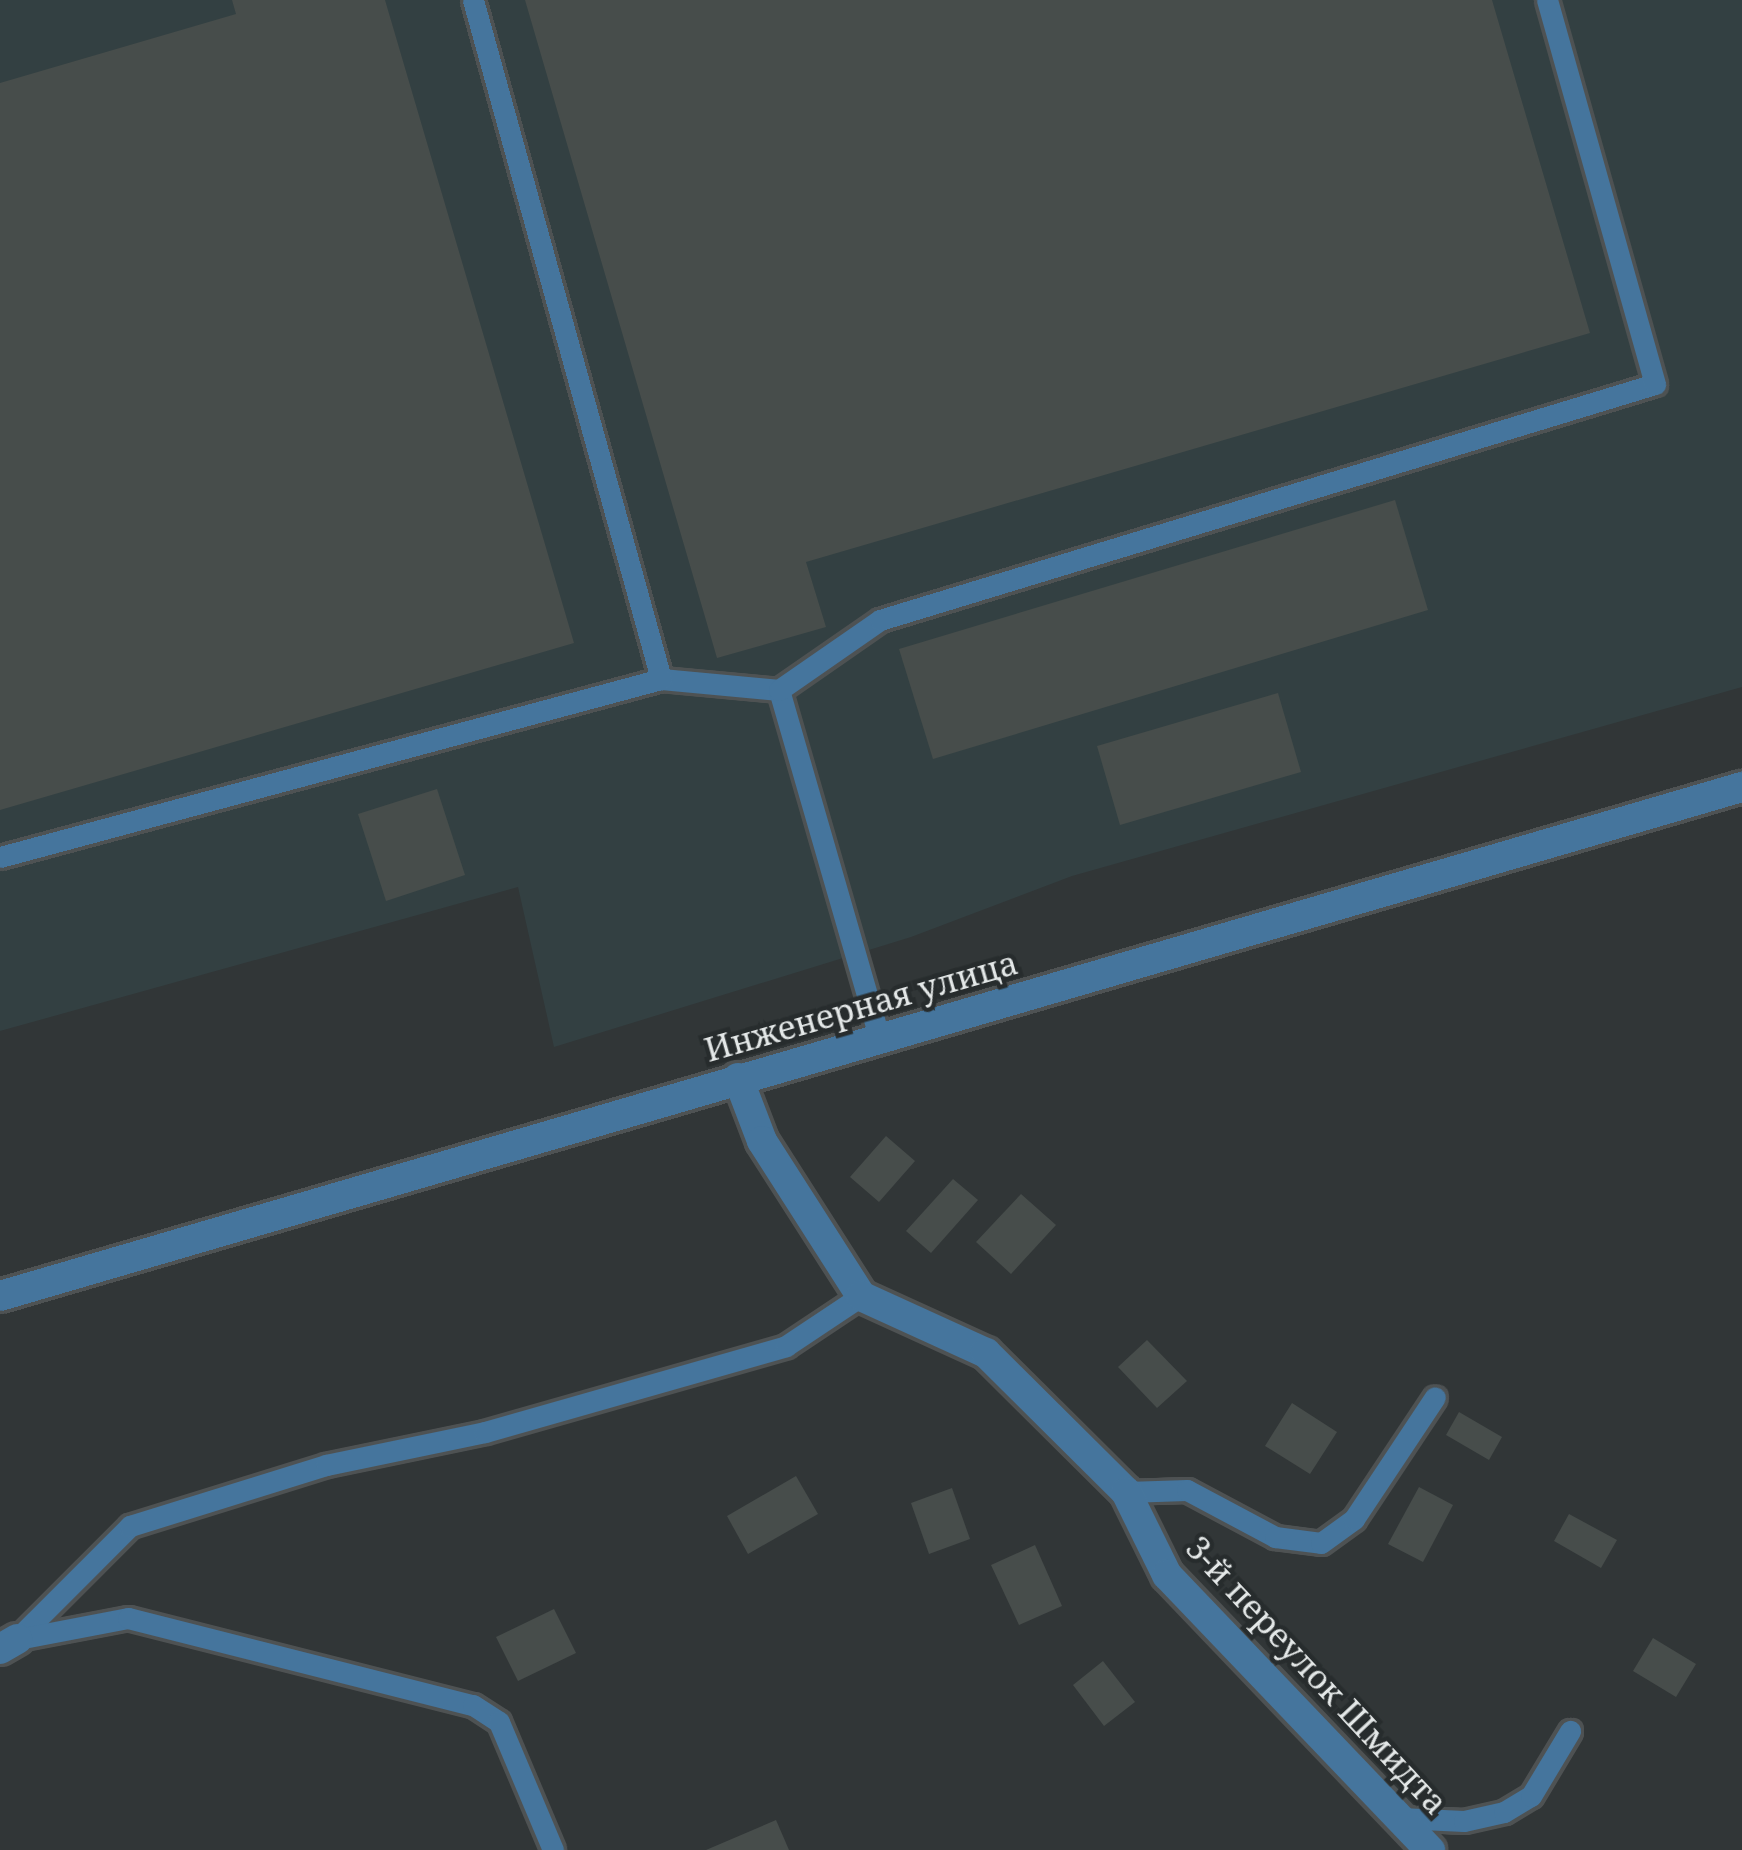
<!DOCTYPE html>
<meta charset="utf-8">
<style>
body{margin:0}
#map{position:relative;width:1742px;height:1850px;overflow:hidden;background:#313637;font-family:"Noto Serif",serif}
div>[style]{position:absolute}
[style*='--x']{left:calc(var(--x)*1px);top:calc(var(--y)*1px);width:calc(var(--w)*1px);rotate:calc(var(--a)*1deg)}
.built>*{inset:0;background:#334042}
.building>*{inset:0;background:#474d4b}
.roads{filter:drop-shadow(3px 0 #4e5253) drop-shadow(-3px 0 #4e5253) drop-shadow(0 3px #4e5253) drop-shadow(0 -3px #4e5253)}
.service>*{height:21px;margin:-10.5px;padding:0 10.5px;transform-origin:10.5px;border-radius:10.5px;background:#45759d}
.minor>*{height:30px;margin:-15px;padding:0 15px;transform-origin:15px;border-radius:15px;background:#45759d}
.tertiary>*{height:30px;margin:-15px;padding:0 15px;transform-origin:15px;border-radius:15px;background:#45759d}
span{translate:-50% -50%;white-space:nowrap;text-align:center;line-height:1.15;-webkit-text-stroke:9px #272c2d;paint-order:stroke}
.street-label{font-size:33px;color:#e4e8e8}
</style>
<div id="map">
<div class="built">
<div style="clip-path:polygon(0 0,1742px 0,1742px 687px,1072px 876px,911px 937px,554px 1047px,518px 887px,0 1031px)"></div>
</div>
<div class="building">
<div style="clip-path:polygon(232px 0,385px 0,574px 643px,0 810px,0 83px,236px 14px)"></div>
<div style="clip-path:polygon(525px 0,1492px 0,1590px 333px,806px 562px,826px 627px,717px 658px)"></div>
<div style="clip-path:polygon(1395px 500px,1428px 610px,933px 759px,899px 649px)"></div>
<div style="clip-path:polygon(1278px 693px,1301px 772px,1120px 825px,1097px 746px)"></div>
<div style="clip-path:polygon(437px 789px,465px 875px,386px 901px,358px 814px)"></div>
<div style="clip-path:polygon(886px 1136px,915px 1161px,879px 1202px,850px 1177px)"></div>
<div style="clip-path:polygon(953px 1179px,978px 1200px,931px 1253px,906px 1231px)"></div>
<div style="clip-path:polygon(1021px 1194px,1056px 1225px,1011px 1274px,976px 1242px)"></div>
<div style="clip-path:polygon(1147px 1340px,1187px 1381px,1157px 1408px,1118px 1367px)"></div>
<div style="clip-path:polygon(1292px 1403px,1337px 1432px,1310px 1474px,1265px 1446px)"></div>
<div style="clip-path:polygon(1459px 1412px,1502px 1437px,1489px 1460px,1446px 1435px)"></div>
<div style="clip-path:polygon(796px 1476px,818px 1514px,748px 1554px,727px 1516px)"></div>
<div style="clip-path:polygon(1419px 1487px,1453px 1505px,1423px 1562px,1388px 1544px)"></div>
<div style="clip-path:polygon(952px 1488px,970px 1539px,929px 1554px,911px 1503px)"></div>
<div style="clip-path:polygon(1569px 1514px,1617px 1540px,1601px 1568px,1554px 1541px)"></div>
<div style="clip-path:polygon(1035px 1545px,1062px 1606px,1019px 1625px,991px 1565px)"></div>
<div style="clip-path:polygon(554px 1609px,576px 1653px,518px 1681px,496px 1637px)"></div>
<div style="clip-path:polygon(1653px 1638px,1696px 1664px,1676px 1697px,1633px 1671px)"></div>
<div style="clip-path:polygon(1103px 1661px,1135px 1702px,1104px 1726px,1073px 1685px)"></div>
<div style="clip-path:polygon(776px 1820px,789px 1850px,706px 1850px)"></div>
</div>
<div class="roads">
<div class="service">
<div style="--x:473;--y:0;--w:705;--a:74.52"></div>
<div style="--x:661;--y:679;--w:119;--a:5.3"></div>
<div style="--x:779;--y:690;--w:363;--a:73.9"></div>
<div style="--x:779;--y:690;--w:123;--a:-34.7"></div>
<div style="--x:880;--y:620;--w:810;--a:-16.94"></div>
<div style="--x:1655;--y:384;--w:399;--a:-105.7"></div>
<div style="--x:0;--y:857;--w:685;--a:-15.07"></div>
<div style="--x:1126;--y:1492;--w:61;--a:-1.9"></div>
<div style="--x:1187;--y:1490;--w:100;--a:28.1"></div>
<div style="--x:1275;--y:1537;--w:46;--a:7.4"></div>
<div style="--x:1321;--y:1543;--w:41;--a:-36"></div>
<div style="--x:1354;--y:1519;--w:146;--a:-56.4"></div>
<div style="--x:17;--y:1639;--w:160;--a:-45"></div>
<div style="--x:130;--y:1526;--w:205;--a:-17.3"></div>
<div style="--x:326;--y:1465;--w:162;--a:-11.7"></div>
<div style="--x:485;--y:1432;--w:313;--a:-15.9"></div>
<div style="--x:786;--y:1346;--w:90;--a:-33.7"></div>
<div style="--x:18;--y:1639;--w:112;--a:-10.8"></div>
<div style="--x:128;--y:1618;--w:356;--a:14.2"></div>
<div style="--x:473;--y:1705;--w:31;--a:33"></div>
<div style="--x:499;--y:1722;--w:139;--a:67.1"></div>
<div style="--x:1400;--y:1818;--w:64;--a:2.7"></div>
<div style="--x:1464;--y:1821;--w:41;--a:-12.7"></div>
<div style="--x:1504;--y:1812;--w:31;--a:-31"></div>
<div style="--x:1531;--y:1796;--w:76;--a:-59"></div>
</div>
<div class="minor">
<div style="--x:738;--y:1078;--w:67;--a:69.1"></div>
<div style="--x:762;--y:1141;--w:184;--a:57.4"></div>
<div style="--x:861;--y:1296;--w:137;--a:24.5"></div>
<div style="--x:986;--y:1353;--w:197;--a:44.8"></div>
<div style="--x:1126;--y:1492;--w:93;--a:63.7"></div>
<div style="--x:1167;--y:1575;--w:381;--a:46.3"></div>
<div style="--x:0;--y:1649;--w:20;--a:-30"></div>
</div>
<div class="tertiary">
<div style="--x:0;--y:1296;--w:1815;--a:-16.29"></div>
</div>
</div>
<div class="street-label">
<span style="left:861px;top:1006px;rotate:-16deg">Инженерная улица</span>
<span style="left:1317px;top:1675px;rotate:47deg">3-й переулок Шмидта</span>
</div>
</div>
